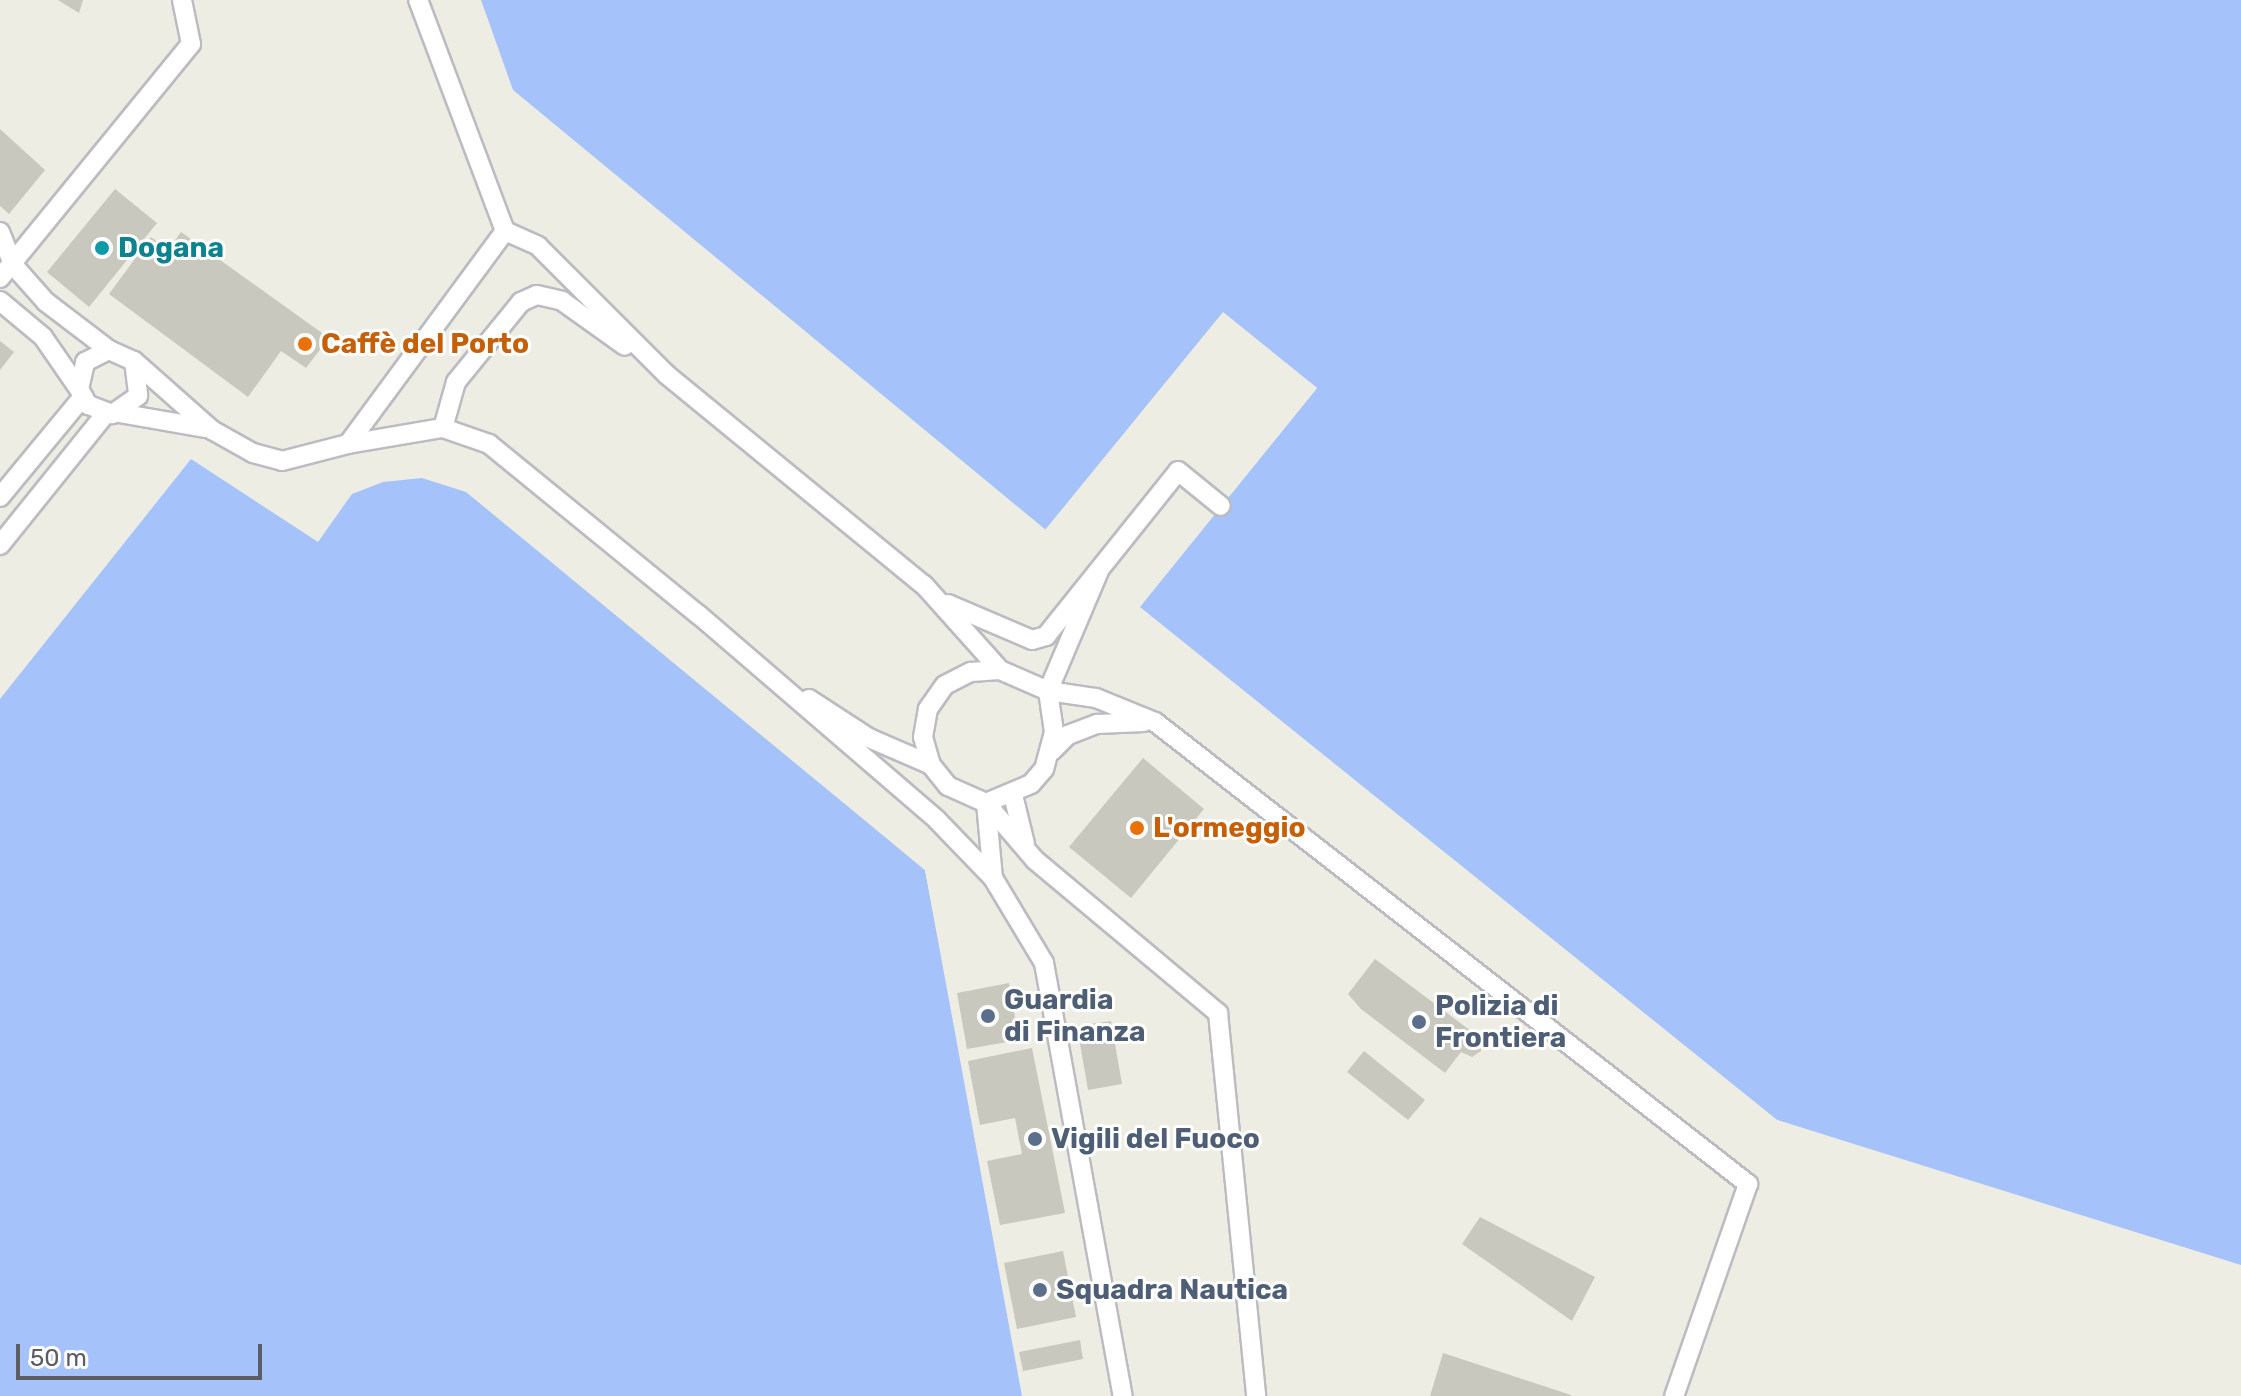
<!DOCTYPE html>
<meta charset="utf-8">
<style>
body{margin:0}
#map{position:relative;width:2241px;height:1396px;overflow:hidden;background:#edede3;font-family:Rubik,sans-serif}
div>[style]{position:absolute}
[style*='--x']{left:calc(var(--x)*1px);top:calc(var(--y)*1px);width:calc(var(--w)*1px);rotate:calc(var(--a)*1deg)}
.water>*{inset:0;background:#a6c2fa}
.pier>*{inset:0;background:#edede3}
.building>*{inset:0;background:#c8c8bf}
.roads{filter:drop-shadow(2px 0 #bbbbc1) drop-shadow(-2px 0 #bbbbc1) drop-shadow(0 2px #bbbbc1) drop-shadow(0 -2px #bbbbc1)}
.service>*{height:18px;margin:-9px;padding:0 9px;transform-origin:9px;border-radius:9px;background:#fff}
.dots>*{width:22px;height:22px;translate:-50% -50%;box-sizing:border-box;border:4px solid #fff;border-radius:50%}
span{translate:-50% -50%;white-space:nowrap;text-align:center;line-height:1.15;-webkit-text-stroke:6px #fff;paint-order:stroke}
.culture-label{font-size:28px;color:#0d838f;font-weight:700}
.left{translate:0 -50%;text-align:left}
.food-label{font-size:28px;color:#c56008;font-weight:700}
.service-label{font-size:28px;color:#4e5e75;font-weight:700}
.scale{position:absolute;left:16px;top:1344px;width:246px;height:36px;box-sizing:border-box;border:4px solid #5b5d63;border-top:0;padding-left:10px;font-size:24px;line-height:28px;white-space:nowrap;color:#5b5d63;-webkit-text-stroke:6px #fff;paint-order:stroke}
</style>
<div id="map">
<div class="water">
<div style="clip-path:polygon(481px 0,2241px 0,2241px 1265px,1777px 1120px,1139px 607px,1317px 388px,1223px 313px,1046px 530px,513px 90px)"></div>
<div style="clip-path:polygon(191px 459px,318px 542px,352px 494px,383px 482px,422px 478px,466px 492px,925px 870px,1022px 1396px,0 1396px,0 699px)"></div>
</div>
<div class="pier">
<div style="clip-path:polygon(678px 227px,1045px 530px,1223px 312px,1317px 388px,1140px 607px,1777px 1120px,2241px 1269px,1775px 1124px,1136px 609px,1312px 389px,1224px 318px,1045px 534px)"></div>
<div style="clip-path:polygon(469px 489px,928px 868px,1026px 1396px,925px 870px)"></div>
</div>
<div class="building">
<div style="clip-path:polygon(58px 0,83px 0,79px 13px)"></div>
<div style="clip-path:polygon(0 129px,45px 170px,9px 214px,0 206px)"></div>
<div style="clip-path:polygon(115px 189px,157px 223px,89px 307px,47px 272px)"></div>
<div style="clip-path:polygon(181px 232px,329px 338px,306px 368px,281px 351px,248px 397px,109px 294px,151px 237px,168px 250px)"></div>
<div style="clip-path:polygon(0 341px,14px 352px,0 370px)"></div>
<div style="clip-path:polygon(1143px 758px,1204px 809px,1131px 898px,1069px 847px)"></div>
<div style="clip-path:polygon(1375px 959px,1479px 1037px,1481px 1051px,1472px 1057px,1461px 1052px,1445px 1073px,1361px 1009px,1348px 994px)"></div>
<div style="clip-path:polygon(1009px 983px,1019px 1040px,967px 1049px,957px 993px)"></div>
<div style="clip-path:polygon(1111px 1021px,1122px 1084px,1088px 1090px,1077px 1026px)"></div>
<div style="clip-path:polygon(1032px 1048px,1065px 1213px,1000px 1225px,987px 1161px,1022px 1154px,1015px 1118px,980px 1125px,968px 1061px)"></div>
<div style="clip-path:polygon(1364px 1051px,1425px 1100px,1408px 1120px,1347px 1072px)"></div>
<div style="clip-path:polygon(1480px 1217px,1595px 1277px,1572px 1321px,1462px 1244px)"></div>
<div style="clip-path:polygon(1063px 1251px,1076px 1317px,1017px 1329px,1004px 1263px)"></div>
<div style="clip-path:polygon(1080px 1340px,1083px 1359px,1023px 1371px,1019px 1352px)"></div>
<div style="clip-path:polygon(1443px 1353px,1571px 1395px,1571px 1396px,1430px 1396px)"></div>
</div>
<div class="roads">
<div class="service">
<div style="--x:505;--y:231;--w:36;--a:24"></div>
<div style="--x:538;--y:246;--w:182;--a:45"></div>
<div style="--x:667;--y:375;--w:332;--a:39.3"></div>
<div style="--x:924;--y:585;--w:114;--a:48.2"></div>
<div style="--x:0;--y:232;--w:37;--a:68"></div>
<div style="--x:14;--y:266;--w:48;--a:48.4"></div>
<div style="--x:46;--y:302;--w:79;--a:37.3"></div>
<div style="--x:109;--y:350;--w:27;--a:24"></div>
<div style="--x:134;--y:361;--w:35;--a:83"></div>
<div style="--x:138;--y:396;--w:32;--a:145"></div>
<div style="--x:112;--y:414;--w:26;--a:-159"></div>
<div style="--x:88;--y:405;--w:18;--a:-119"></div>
<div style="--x:79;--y:389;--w:28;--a:-77"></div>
<div style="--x:85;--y:362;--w:27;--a:-27"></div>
<div style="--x:0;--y:278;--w:302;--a:-50.8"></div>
<div style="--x:191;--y:44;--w:45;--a:-101.6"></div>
<div style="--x:0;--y:301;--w:56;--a:39.9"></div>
<div style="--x:43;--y:337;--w:63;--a:55.3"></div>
<div style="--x:134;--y:361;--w:104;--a:41.5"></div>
<div style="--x:212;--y:430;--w:47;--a:29.3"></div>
<div style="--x:253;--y:453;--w:30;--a:15"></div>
<div style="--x:282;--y:461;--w:68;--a:-14.4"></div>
<div style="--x:348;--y:444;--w:265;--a:-53.6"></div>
<div style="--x:505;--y:231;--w:247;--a:-110.6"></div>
<div style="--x:119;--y:413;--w:87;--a:9.9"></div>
<div style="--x:443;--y:428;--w:48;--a:-74.2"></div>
<div style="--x:456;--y:382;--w:103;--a:-50.9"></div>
<div style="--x:521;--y:302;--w:17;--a:-24"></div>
<div style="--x:537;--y:295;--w:26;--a:13"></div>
<div style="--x:562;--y:301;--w:77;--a:35.5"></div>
<div style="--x:348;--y:444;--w:96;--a:-9.6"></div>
<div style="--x:443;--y:428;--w:49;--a:19.2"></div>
<div style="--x:489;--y:444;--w:271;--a:39.2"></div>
<div style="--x:699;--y:615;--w:314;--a:40.7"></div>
<div style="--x:937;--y:820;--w:81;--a:46"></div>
<div style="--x:993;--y:878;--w:99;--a:59"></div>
<div style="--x:1044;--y:963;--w:440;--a:79.7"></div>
<div style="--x:0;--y:497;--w:129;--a:-50.4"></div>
<div style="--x:0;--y:545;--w:169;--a:-51.2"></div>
<div style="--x:1099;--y:571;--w:130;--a:113"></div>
<div style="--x:1048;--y:691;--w:49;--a:8.3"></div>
<div style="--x:1096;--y:698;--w:64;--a:22.1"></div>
<div style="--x:1155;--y:722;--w:752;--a:37.92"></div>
<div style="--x:1748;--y:1184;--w:225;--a:109.2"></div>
<div style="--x:948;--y:604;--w:91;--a:23.2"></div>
<div style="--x:1032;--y:640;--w:15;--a:-16"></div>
<div style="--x:1046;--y:636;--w:211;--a:-51.3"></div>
<div style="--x:1178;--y:471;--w:55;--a:39.1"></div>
<div style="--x:1000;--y:670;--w:52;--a:23.6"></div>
<div style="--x:1048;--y:691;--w:41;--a:81.7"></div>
<div style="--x:1054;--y:732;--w:38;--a:105"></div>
<div style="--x:1044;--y:769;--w:20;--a:131"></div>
<div style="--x:1031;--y:784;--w:49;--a:157.1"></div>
<div style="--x:986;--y:803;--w:42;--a:-155.9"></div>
<div style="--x:948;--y:786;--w:27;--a:-129"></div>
<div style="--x:931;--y:765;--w:29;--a:-106"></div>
<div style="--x:923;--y:737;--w:28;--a:-80"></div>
<div style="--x:928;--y:709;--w:29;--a:-55"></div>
<div style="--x:945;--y:685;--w:29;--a:-27"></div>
<div style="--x:971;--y:672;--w:29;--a:-4"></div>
<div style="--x:809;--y:699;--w:72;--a:33"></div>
<div style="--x:869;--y:738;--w:68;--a:23.5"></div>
<div style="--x:1052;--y:751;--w:23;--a:-45"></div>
<div style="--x:1068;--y:735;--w:31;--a:-21"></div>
<div style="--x:1097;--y:724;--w:47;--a:-2.4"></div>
<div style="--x:1013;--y:795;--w:50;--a:76.2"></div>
<div style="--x:986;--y:803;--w:75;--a:49.3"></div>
<div style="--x:1035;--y:860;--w:239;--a:39.9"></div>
<div style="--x:1218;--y:1013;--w:385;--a:84.3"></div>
<div style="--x:986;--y:803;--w:75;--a:84.7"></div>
</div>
</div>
<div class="dots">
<div style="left:102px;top:248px;background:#0f9aa8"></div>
<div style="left:305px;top:344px;background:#e8710a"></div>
<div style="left:1137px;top:828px;background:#e8710a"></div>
<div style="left:988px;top:1016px;background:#5c6f8a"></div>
<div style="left:1419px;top:1022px;background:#5c6f8a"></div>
<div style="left:1035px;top:1139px;background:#5c6f8a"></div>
<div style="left:1040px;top:1290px;background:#5c6f8a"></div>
</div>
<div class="culture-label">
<span class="left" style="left:118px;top:248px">Dogana</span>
</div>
<div class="food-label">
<span class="left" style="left:321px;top:344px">Caffè del Porto</span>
<span class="left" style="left:1153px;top:828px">L'ormeggio</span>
</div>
<div class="service-label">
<span class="left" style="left:1004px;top:1016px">Guardia<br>di Finanza</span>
<span class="left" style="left:1435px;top:1022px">Polizia di<br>Frontiera</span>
<span class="left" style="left:1051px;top:1139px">Vigili del Fuoco</span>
<span class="left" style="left:1056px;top:1290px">Squadra Nautica</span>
</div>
<div class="scale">50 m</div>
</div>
